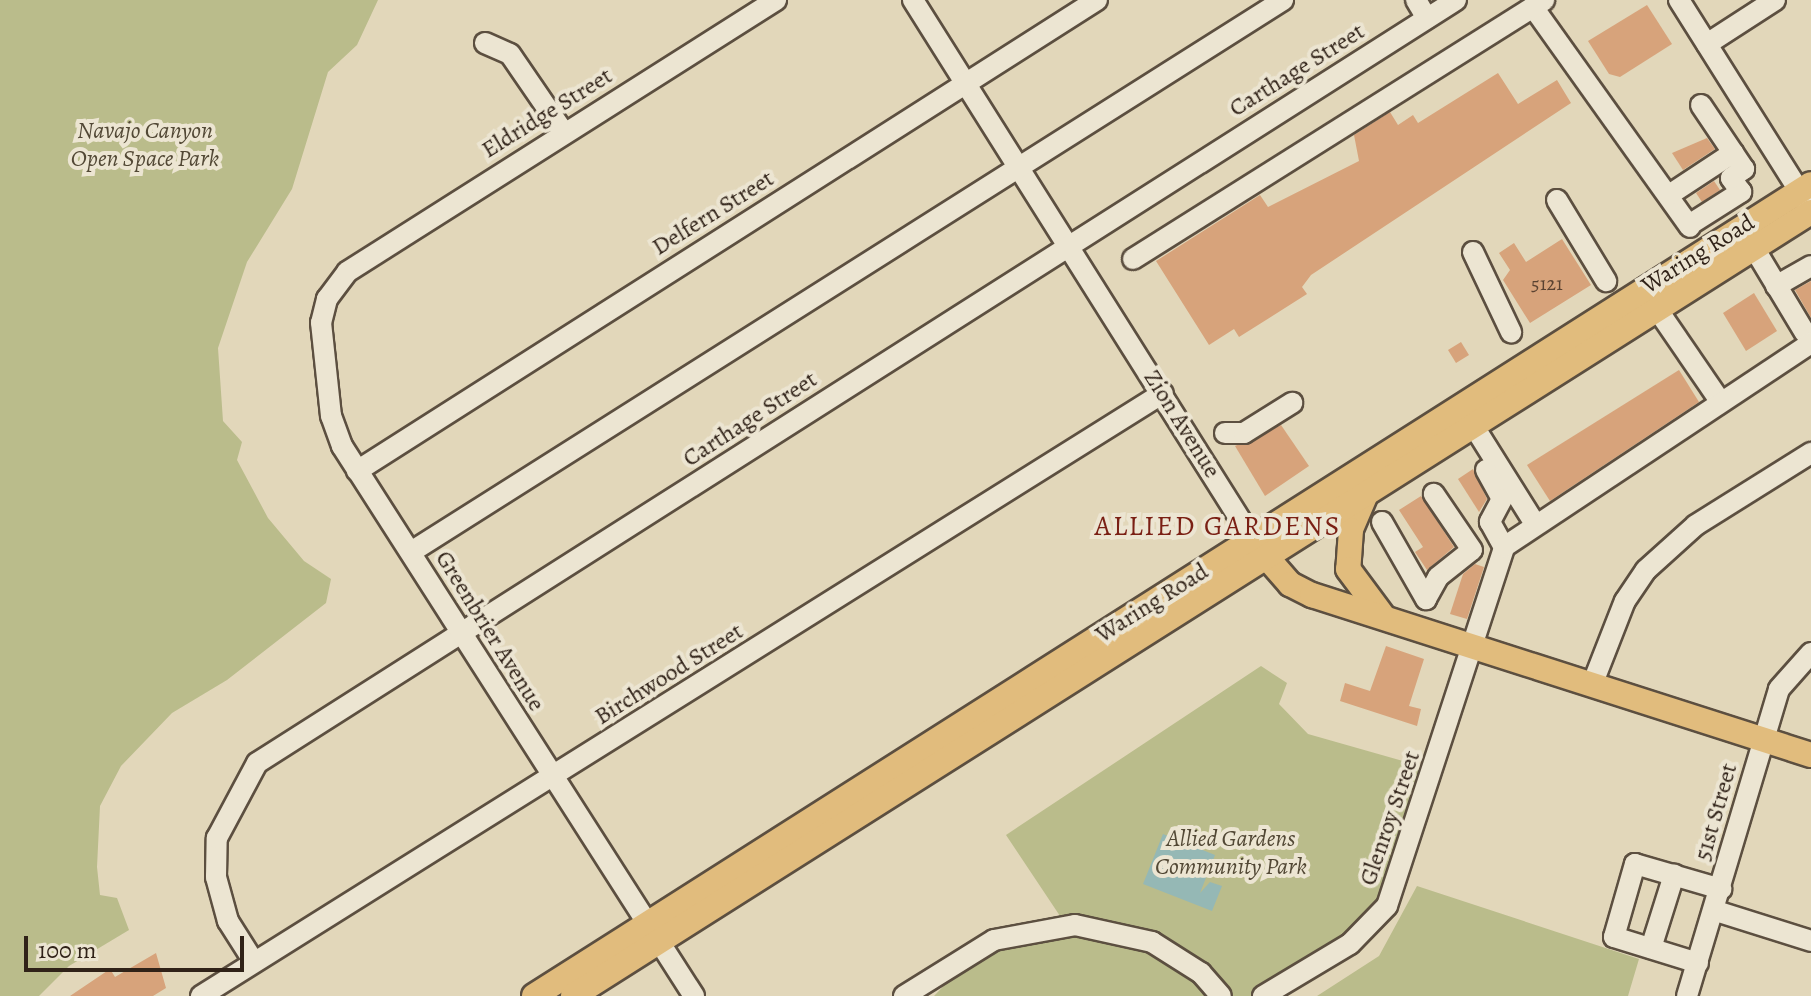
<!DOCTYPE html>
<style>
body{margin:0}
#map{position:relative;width:1811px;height:996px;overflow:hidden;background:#e2d7ba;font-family:Alegreya,serif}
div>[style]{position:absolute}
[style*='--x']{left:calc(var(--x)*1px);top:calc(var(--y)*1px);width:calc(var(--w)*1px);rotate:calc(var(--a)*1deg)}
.green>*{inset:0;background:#babc8b}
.water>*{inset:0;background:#95b8b5}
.building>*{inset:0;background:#d7a37b}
.roads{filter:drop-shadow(2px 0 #5c4f40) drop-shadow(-2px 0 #5c4f40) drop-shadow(0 2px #5c4f40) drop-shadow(0 -2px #5c4f40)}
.minor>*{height:20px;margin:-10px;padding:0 10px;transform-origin:10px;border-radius:10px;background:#ece5d2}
.major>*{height:24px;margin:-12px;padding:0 12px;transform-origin:12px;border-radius:12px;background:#e1bc7d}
span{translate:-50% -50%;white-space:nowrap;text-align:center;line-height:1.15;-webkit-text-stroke:8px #ece5d2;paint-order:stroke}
.number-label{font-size:20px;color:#5a4231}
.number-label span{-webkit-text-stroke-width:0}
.street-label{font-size:24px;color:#302218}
.park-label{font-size:24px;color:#524835;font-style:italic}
.quarter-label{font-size:28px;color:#7a1f14;letter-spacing:2px}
.scale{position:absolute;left:24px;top:936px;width:220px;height:36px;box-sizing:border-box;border:4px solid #302218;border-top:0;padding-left:10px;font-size:24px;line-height:28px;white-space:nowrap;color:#302218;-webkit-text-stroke:6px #ece5d2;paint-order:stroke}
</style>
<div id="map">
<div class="green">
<div style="clip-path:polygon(0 0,378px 0,357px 45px,328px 72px,292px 189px,247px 262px,218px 348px,223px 421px,242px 442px,237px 460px,268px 518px,304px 561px,331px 579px,326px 603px,227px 680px,172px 713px,121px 766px,100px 806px,97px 867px,100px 895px,117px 898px,129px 930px,69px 966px,39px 996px,0 996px)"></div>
<div style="clip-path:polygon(1261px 666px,1287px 683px,1279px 704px,1308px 734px,1431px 769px,1383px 910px,1264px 996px,934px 996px,980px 948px,1066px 925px,1006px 835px)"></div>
<div style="clip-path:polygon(1417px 886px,1639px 959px,1628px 996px,1317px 996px,1379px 956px)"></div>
</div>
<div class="water">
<div style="clip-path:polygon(1163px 834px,1215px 855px,1200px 893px,1210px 882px,1222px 886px,1212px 911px,1143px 884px)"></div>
</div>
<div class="building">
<div style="clip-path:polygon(1647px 5px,1672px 44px,1620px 77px,1609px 74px,1588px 41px)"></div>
<div style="clip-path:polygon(1498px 73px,1518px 104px,1557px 80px,1571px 103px,1311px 275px,1302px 287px,1307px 294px,1239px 337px,1234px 329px,1209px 345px,1156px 261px,1260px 195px,1268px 207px,1359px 161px,1354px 135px,1390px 112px,1398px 125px,1413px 115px,1418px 123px)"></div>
<div style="clip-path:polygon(1707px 138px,1715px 149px,1683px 170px,1672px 153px)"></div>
<div style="clip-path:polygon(1714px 181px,1720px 190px,1702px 202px,1696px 193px)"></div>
<div style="clip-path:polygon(1562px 239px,1591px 285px,1530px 323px,1503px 280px,1510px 270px,1499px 253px,1514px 243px,1526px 262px)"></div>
<div style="clip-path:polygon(1811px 281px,1811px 318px,1795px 290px)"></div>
<div style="clip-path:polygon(1754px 293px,1777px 331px,1746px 351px,1723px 313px)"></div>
<div style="clip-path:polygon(1461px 342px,1469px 355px,1456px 363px,1448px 350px)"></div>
<div style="clip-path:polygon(1679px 370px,1699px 402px,1550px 501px,1527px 465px)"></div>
<div style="clip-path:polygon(1281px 425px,1309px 466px,1265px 496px,1235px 446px)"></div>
<div style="clip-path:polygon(1473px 469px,1487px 499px,1479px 512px,1458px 479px)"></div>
<div style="clip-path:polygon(1421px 496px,1454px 547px,1427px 570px,1415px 552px,1423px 547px,1399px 510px)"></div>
<div style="clip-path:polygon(1475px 564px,1484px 567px,1467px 619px,1450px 614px,1463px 574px)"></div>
<div style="clip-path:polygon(1386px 646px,1424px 659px,1409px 706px,1421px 709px,1417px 726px,1340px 701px,1345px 683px,1370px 691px)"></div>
<div style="clip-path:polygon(156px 953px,166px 988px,153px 996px,70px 996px,110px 969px,115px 977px)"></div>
</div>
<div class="roads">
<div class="minor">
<div style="--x:913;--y:0;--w:638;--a:57.8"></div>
<div style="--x:1416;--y:0;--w:21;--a:59"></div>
<div style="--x:1679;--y:0;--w:239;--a:57.8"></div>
<div style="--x:1533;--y:7;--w:270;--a:54.5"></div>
<div style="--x:485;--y:43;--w:27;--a:24"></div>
<div style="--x:510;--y:54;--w:96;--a:55.6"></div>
<div style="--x:1707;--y:44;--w:81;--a:-32.9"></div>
<div style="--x:1669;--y:195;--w:77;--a:-33.3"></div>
<div style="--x:1557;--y:200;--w:95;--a:58.8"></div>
<div style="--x:1689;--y:225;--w:62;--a:-32.4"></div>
<div style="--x:1741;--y:192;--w:17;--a:-126"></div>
<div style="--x:1731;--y:178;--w:16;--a:-35"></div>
<div style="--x:1744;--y:169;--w:77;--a:-123.9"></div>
<div style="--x:1754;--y:248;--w:99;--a:59"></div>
<div style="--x:1473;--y:252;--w:89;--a:64.6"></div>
<div style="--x:1133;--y:259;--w:486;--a:-32.2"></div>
<div style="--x:1776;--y:286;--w:40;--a:-29.7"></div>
<div style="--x:1657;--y:309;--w:112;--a:55.6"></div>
<div style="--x:1473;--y:425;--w:117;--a:57.9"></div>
<div style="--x:1225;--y:433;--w:19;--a:0"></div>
<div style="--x:1244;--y:433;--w:57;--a:-32"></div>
<div style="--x:1486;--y:470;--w:33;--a:61"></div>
<div style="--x:1502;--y:499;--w:26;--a:118"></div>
<div style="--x:1490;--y:522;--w:29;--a:61"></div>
<div style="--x:357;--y:471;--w:877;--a:-32.48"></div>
<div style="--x:1382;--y:522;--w:89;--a:60.3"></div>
<div style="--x:411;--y:552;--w:1032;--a:-32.33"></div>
<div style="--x:1426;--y:599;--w:25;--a:-61"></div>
<div style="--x:1438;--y:577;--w:43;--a:-38.5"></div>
<div style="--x:1472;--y:550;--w:68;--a:-124.2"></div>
<div style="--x:1592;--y:685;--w:90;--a:-68.6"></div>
<div style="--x:1625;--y:601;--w:37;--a:-56"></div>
<div style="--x:1646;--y:570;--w:67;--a:-42"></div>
<div style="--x:1696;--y:525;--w:136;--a:-32.1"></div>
<div style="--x:1716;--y:911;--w:100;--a:17.5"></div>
<div style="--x:1651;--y:948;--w:77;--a:-72.5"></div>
<div style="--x:254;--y:962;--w:49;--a:-122.4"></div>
<div style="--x:228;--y:921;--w:46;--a:-105.3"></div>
<div style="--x:216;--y:877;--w:39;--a:-89"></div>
<div style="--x:217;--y:838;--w:85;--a:-61.9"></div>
<div style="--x:257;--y:763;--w:1421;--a:-32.47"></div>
<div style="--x:1698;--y:963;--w:88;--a:-162.8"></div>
<div style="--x:1614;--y:937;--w:76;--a:-74"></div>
<div style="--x:1635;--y:864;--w:90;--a:16.2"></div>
<div style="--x:201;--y:996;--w:1135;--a:-32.08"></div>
<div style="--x:694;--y:996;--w:653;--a:-122.62"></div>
<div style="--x:342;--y:446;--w:32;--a:-110"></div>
<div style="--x:331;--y:416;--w:94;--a:-96.1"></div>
<div style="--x:321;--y:323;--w:25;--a:-76"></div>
<div style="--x:327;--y:299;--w:34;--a:-53"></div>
<div style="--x:347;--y:272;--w:508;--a:-32.38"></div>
<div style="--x:904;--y:996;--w:106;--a:-31.9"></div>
<div style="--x:994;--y:940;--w:82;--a:-10.5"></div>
<div style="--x:1075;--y:925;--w:79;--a:12.4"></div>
<div style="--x:1152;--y:942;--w:58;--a:32.3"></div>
<div style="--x:1201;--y:973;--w:30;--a:49"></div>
<div style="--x:1263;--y:996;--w:101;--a:-30.9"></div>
<div style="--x:1350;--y:944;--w:53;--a:-45.8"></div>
<div style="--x:1387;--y:906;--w:378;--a:-71.9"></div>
<div style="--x:1504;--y:547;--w:369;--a:-33.6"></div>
<div style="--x:1687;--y:996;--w:320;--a:-73.3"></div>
<div style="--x:1779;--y:689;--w:48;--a:-48.4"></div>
</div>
<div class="major">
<div style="--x:1366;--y:494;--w:39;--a:113"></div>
<div style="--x:1351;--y:530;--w:39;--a:94"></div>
<div style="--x:1348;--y:569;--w:59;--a:53.3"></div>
<div style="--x:1256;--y:545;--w:52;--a:48.9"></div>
<div style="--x:1290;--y:584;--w:25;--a:27"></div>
<div style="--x:1312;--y:595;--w:524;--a:17.78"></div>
<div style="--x:534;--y:996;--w:1513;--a:-32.45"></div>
<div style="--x:573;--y:996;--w:1465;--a:-32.35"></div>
</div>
</div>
<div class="number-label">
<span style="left:1547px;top:283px">5121</span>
</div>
<div class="street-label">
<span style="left:1297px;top:70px;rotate:-32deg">Carthage Street</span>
<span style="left:547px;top:113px;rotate:-32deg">Eldridge Street</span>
<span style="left:713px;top:213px;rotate:-32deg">Delfern Street</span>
<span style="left:1698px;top:254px;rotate:-32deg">Waring Road</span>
<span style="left:750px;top:419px;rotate:-33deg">Carthage Street</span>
<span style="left:1182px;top:424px;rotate:58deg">Zion Avenue</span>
<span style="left:1152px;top:603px;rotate:-32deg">Waring Road</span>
<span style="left:490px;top:631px;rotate:58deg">Greenbrier Avenue</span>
<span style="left:669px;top:674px;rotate:-32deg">Birchwood Street</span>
<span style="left:1716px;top:812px;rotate:-74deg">51st Street</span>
<span style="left:1390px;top:818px;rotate:-71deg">Glenroy Street</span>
</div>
<div class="park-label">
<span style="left:145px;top:145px">Navajo Canyon<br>Open Space Park</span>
<span style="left:1231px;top:853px">Allied Gardens<br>Community Park</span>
</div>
<div class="quarter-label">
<span style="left:1218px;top:526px">ALLIED GARDENS</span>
</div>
<div class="scale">100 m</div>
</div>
